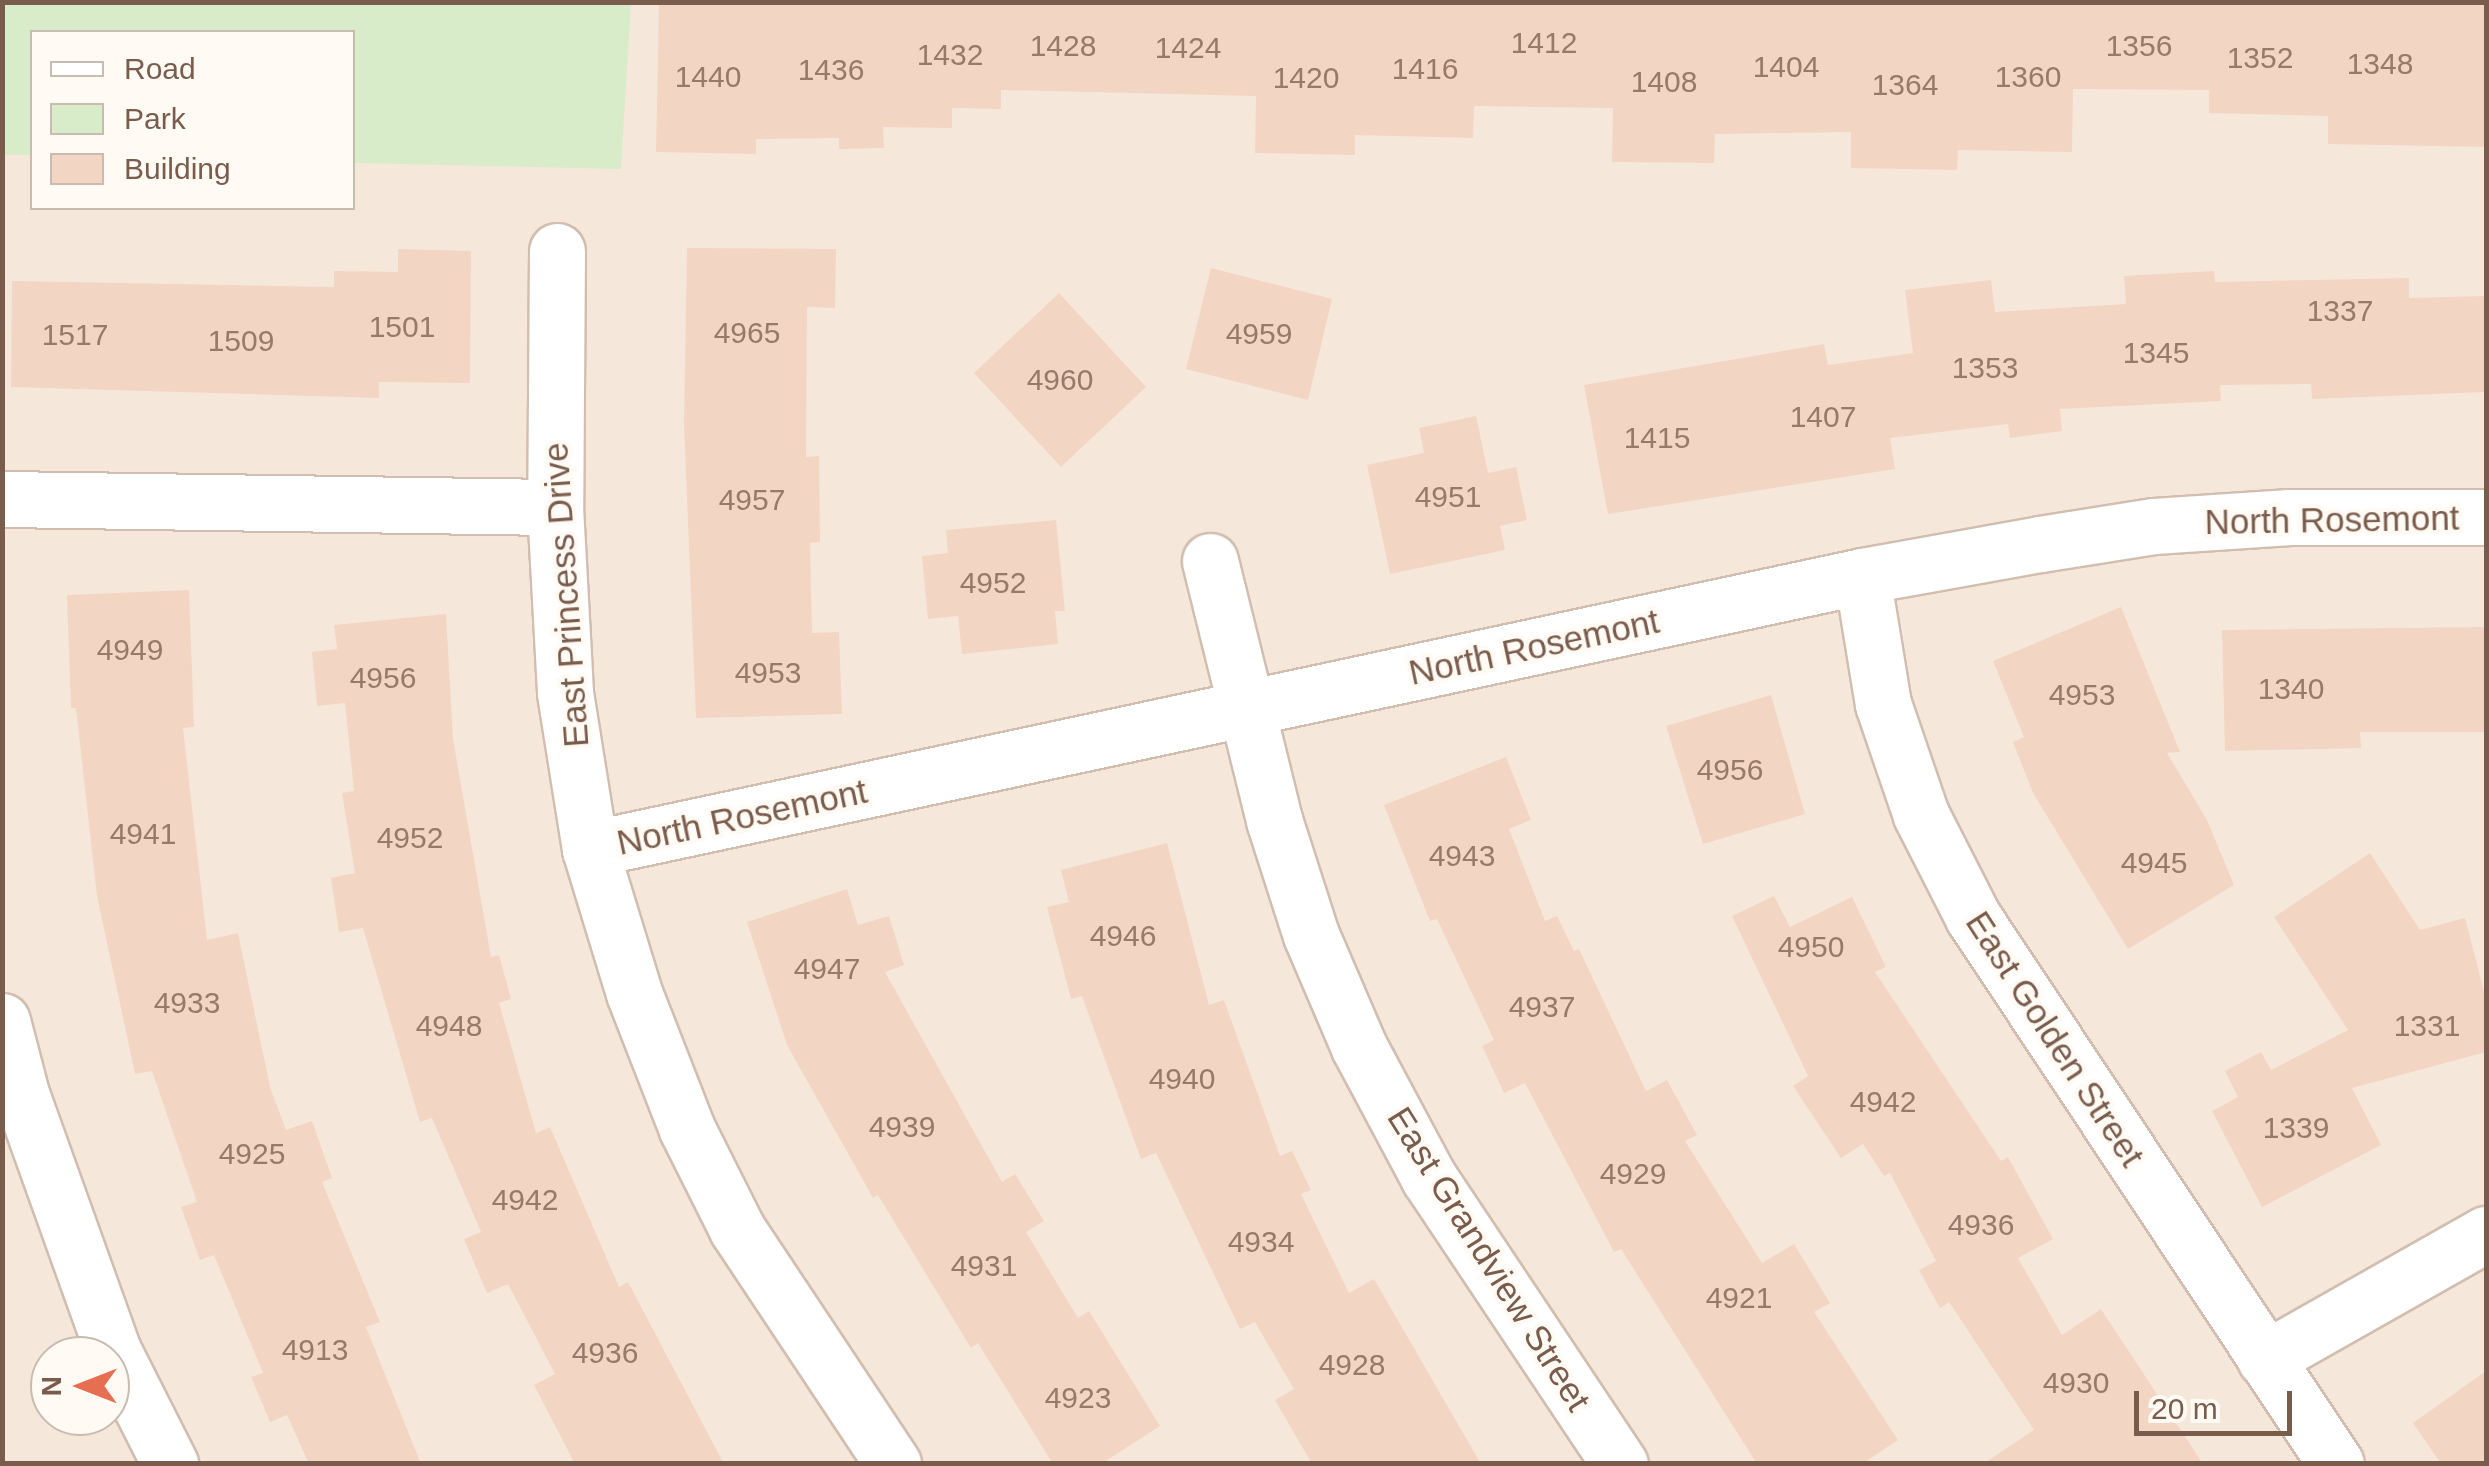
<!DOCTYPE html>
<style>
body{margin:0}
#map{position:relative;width:2489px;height:1466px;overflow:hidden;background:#fdf6ec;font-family:Arial,sans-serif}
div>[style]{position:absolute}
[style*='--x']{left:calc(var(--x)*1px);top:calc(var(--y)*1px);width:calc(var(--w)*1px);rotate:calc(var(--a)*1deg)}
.residential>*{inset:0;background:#f5e8da}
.green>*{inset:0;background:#d8ecc9}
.building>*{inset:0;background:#f3d5c3}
.roads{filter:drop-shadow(2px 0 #d1beb0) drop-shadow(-2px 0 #d1beb0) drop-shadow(0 2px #d1beb0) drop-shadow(0 -2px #d1beb0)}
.minor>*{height:55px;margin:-27.5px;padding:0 27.5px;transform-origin:27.5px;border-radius:27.5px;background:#fff}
span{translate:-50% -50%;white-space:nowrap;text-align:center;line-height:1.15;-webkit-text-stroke:8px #fffaf3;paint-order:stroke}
.number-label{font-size:30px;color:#987a6a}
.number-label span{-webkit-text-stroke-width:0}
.street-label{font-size:35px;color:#7a5c4d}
.frame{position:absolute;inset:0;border:5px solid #7a5c4d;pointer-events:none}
.legend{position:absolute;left:30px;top:30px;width:325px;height:180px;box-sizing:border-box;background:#fffaf3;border:2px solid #cabbb1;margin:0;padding:12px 18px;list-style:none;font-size:30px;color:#7a5c4d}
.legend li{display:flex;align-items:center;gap:20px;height:50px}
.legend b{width:50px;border:2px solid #cabbb1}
.north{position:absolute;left:30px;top:1336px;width:100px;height:100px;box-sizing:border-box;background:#fffaf3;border:2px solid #cabbb1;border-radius:50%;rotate:270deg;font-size:28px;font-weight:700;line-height:40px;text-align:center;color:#7a5c4d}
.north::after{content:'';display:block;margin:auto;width:35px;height:45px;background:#e76f51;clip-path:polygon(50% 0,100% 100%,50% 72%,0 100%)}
.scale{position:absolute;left:2134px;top:1391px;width:158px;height:45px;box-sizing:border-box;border:5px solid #7a5c4d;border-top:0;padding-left:12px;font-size:30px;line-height:35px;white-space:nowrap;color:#7a5c4d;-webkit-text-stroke:8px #fffaf3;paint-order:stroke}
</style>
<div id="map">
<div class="residential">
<div style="clip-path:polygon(evenodd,3px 3px,2486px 3px,2486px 1463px,3px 1464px,3px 3px,32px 32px,352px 32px,352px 208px,32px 208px,32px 32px,3px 3px,50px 1356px,110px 1356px,110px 1416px,50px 1416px,50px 1356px)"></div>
</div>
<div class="green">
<div style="clip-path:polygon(3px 2px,631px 3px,621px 169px,353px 163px,352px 32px,32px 32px,32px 155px,3px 155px)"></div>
</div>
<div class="building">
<div style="clip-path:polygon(659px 2px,2486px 2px,2486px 147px,2328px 144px,2328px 116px,2209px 113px,2209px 90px,2073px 89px,2072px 152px,1958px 150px,1957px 170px,1851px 168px,1851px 132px,1715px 134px,1714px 163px,1612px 162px,1613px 108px,1474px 106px,1473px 138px,1355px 135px,1355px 155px,1255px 153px,1256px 96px,1001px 90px,1001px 109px,952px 108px,952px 128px,883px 127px,884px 148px,839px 149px,839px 138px,756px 139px,756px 154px,656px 152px)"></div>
<div style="clip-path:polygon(687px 248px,836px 249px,835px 308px,807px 307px,806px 457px,819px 456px,820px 542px,810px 543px,812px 633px,839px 632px,842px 714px,696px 718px,684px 424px)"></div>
<div style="clip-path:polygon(398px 249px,471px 251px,470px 383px,379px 382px,379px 398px,11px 387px,12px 281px,334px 287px,334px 271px,398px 272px)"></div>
<div style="clip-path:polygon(1211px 268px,1332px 299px,1308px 400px,1186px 369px)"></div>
<div style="clip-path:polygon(2214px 271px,2215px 282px,2409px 278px,2409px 298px,2486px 296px,2486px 392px,2312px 399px,2311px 384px,2220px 385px,2221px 401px,2060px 409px,2062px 431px,2010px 438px,2008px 424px,1890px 438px,1895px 469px,1608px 514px,1584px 385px,1824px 344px,1828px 365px,1913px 353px,1905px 290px,1991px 280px,1995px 312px,2126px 304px,2124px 276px)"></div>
<div style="clip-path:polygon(1059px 293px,1146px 387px,1061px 467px,974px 373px)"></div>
<div style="clip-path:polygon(1476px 416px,1488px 473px,1516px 467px,1527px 520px,1500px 526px,1505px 550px,1390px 574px,1367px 465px,1424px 453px,1419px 428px)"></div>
<div style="clip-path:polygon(1056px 520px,1065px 611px,1055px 611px,1058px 644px,962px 654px,958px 616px,928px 619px,922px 556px,948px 553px,946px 530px)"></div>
<div style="clip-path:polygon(189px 590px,194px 727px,183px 728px,207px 940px,238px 933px,270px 1087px,286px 1130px,312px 1121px,332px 1178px,322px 1182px,380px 1322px,366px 1327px,421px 1464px,309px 1464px,287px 1415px,270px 1422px,251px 1377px,263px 1373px,214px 1255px,200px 1260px,181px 1207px,197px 1202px,152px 1071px,135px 1074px,97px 896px,76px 708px,71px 708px,67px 595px)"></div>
<div style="clip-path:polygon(2121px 607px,2180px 752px,2167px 753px,2207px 820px,2234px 885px,2128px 949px,2033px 793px,2013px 742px,2024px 737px,1993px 661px)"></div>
<div style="clip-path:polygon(446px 614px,453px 739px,491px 957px,499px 955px,511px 999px,499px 1003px,536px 1133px,550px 1127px,619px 1287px,628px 1282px,724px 1464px,575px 1464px,534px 1385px,555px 1374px,508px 1284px,487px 1293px,464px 1239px,481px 1232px,432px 1118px,420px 1122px,363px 928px,339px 932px,331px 878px,355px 873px,342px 793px,354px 791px,345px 703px,317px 706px,312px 652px,337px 649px,334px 625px)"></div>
<div style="clip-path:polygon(2486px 627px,2486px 732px,2360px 732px,2361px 748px,2225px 751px,2222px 630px)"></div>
<div style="clip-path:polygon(1771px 695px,1805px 814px,1703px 844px,1666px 726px)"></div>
<div style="clip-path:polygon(1506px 757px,1531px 820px,1509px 829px,1545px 921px,1557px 916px,1574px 951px,1579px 949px,1646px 1091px,1667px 1080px,1697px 1135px,1685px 1141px,1762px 1263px,1794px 1244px,1830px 1303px,1814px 1312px,1898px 1440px,1862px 1464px,1757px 1464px,1621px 1249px,1614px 1252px,1525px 1083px,1504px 1093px,1482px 1046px,1494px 1040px,1437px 919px,1430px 921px,1384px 805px)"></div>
<div style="clip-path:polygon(1167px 843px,1209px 1005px,1224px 1000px,1280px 1156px,1292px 1151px,1311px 1190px,1301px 1194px,1349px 1293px,1374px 1279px,1481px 1464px,1312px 1464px,1275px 1400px,1294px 1389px,1255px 1322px,1240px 1329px,1156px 1153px,1141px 1159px,1082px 996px,1071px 999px,1047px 907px,1069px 902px,1061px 870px)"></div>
<div style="clip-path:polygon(2370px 853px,2420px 930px,2465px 918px,2486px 999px,2486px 1052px,2352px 1088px,2381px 1145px,2262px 1207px,2212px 1111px,2238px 1097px,2225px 1071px,2261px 1052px,2271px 1070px,2348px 1030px,2274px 917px)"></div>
<div style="clip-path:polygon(847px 889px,858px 925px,889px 916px,904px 965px,885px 972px,1002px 1182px,1015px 1174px,1044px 1221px,1026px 1232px,1078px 1318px,1089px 1311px,1160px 1426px,1101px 1464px,1053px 1464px,978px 1343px,971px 1348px,878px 1195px,873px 1198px,787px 1045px,747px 922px)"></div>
<div style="clip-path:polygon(1774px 896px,1790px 927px,1852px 897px,1886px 967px,1875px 972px,2001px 1161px,2008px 1157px,2053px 1239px,2018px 1258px,2062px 1335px,2101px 1309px,2203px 1464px,1983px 1464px,2034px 1430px,1949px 1302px,1940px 1308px,1919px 1270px,1936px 1261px,1890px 1173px,1884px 1176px,1863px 1144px,1841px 1158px,1793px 1086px,1808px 1076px,1732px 916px)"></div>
<div style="clip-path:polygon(2486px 1371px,2486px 1464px,2441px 1464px,2413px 1423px)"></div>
</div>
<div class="roads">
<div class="minor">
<div style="--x:557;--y:251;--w:256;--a:90.4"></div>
<div style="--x:555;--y:507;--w:186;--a:86.9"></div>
<div style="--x:565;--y:693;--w:158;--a:80.9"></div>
<div style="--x:590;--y:849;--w:151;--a:73"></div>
<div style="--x:634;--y:993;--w:146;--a:68.7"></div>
<div style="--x:687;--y:1129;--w:112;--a:63.4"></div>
<div style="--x:737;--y:1229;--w:282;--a:56.4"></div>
<div style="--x:2;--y:499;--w:553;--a:0.83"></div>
<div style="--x:1210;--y:561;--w:267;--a:76.1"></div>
<div style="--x:1274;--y:820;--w:121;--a:72.2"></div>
<div style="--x:1311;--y:935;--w:122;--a:66.8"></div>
<div style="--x:1359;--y:1047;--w:149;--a:61.9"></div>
<div style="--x:1429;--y:1178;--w:344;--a:56.3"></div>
<div style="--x:1862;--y:576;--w:130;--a:80.7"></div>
<div style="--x:1883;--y:704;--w:117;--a:71.1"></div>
<div style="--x:1921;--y:815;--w:114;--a:63"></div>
<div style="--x:1973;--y:917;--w:656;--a:56.43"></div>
<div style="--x:590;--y:849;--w:1301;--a:-12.11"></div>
<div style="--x:1862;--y:576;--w:181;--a:-10.2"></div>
<div style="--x:2040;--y:544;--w:115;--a:-9"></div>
<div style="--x:2154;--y:526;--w:136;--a:-3.8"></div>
<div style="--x:2290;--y:517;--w:196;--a:0"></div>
<div style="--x:2;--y:1021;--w:75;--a:75.4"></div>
<div style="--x:21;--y:1094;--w:273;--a:70.3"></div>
<div style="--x:113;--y:1351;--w:127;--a:63.2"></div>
<div style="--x:2265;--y:1359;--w:254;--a:-29.5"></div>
</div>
</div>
<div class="number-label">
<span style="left:1544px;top:43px">1412</span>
<span style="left:1063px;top:46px">1428</span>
<span style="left:2139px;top:46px">1356</span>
<span style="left:1188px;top:48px">1424</span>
<span style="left:950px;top:55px">1432</span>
<span style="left:2260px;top:58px">1352</span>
<span style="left:2380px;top:64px">1348</span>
<span style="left:1786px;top:67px">1404</span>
<span style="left:1425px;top:69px">1416</span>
<span style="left:831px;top:70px">1436</span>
<span style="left:708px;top:77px">1440</span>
<span style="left:2028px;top:77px">1360</span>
<span style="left:1306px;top:78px">1420</span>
<span style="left:1664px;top:82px">1408</span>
<span style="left:1905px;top:85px">1364</span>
<span style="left:2340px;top:311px">1337</span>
<span style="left:402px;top:327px">1501</span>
<span style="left:747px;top:333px">4965</span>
<span style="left:1259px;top:334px">4959</span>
<span style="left:75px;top:335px">1517</span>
<span style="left:241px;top:341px">1509</span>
<span style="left:2156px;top:353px">1345</span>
<span style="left:1985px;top:368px">1353</span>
<span style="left:1060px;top:380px">4960</span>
<span style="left:1823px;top:417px">1407</span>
<span style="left:1657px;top:438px">1415</span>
<span style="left:1448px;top:497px">4951</span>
<span style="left:752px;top:500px">4957</span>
<span style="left:993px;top:583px">4952</span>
<span style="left:130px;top:650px">4949</span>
<span style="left:768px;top:673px">4953</span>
<span style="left:383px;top:678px">4956</span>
<span style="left:2291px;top:689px">1340</span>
<span style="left:2082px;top:695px">4953</span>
<span style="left:1730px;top:770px">4956</span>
<span style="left:143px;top:834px">4941</span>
<span style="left:410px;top:838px">4952</span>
<span style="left:1462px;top:856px">4943</span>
<span style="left:2154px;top:863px">4945</span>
<span style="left:1123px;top:936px">4946</span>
<span style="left:1811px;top:947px">4950</span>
<span style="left:827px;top:969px">4947</span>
<span style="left:187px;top:1003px">4933</span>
<span style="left:1542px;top:1007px">4937</span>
<span style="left:449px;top:1026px">4948</span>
<span style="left:2427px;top:1026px">1331</span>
<span style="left:1182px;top:1079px">4940</span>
<span style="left:1883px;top:1102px">4942</span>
<span style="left:902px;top:1127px">4939</span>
<span style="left:2296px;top:1128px">1339</span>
<span style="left:252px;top:1154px">4925</span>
<span style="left:1633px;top:1174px">4929</span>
<span style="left:525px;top:1200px">4942</span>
<span style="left:1981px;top:1225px">4936</span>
<span style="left:1261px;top:1242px">4934</span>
<span style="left:984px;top:1266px">4931</span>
<span style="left:1739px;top:1298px">4921</span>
<span style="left:315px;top:1350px">4913</span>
<span style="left:605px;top:1353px">4936</span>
<span style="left:1352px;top:1365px">4928</span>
<span style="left:2076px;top:1383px">4930</span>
<span style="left:1078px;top:1398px">4923</span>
</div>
<div class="street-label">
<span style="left:2332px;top:520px;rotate:-1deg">North Rosemont</span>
<span style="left:566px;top:595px;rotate:-94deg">East Princess Drive</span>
<span style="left:1534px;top:647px;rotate:-12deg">North Rosemont</span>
<span style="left:742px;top:817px;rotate:-12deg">North Rosemont</span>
<span style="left:2055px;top:1039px;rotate:57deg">East Golden Street</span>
<span style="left:1489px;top:1259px;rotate:58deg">East Grandview Street</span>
</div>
<div class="frame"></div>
<ul class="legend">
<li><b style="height:12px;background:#fff"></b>Road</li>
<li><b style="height:28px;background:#d8ecc9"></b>Park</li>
<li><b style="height:28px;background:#f3d5c3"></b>Building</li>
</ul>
<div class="north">N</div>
<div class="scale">20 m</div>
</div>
